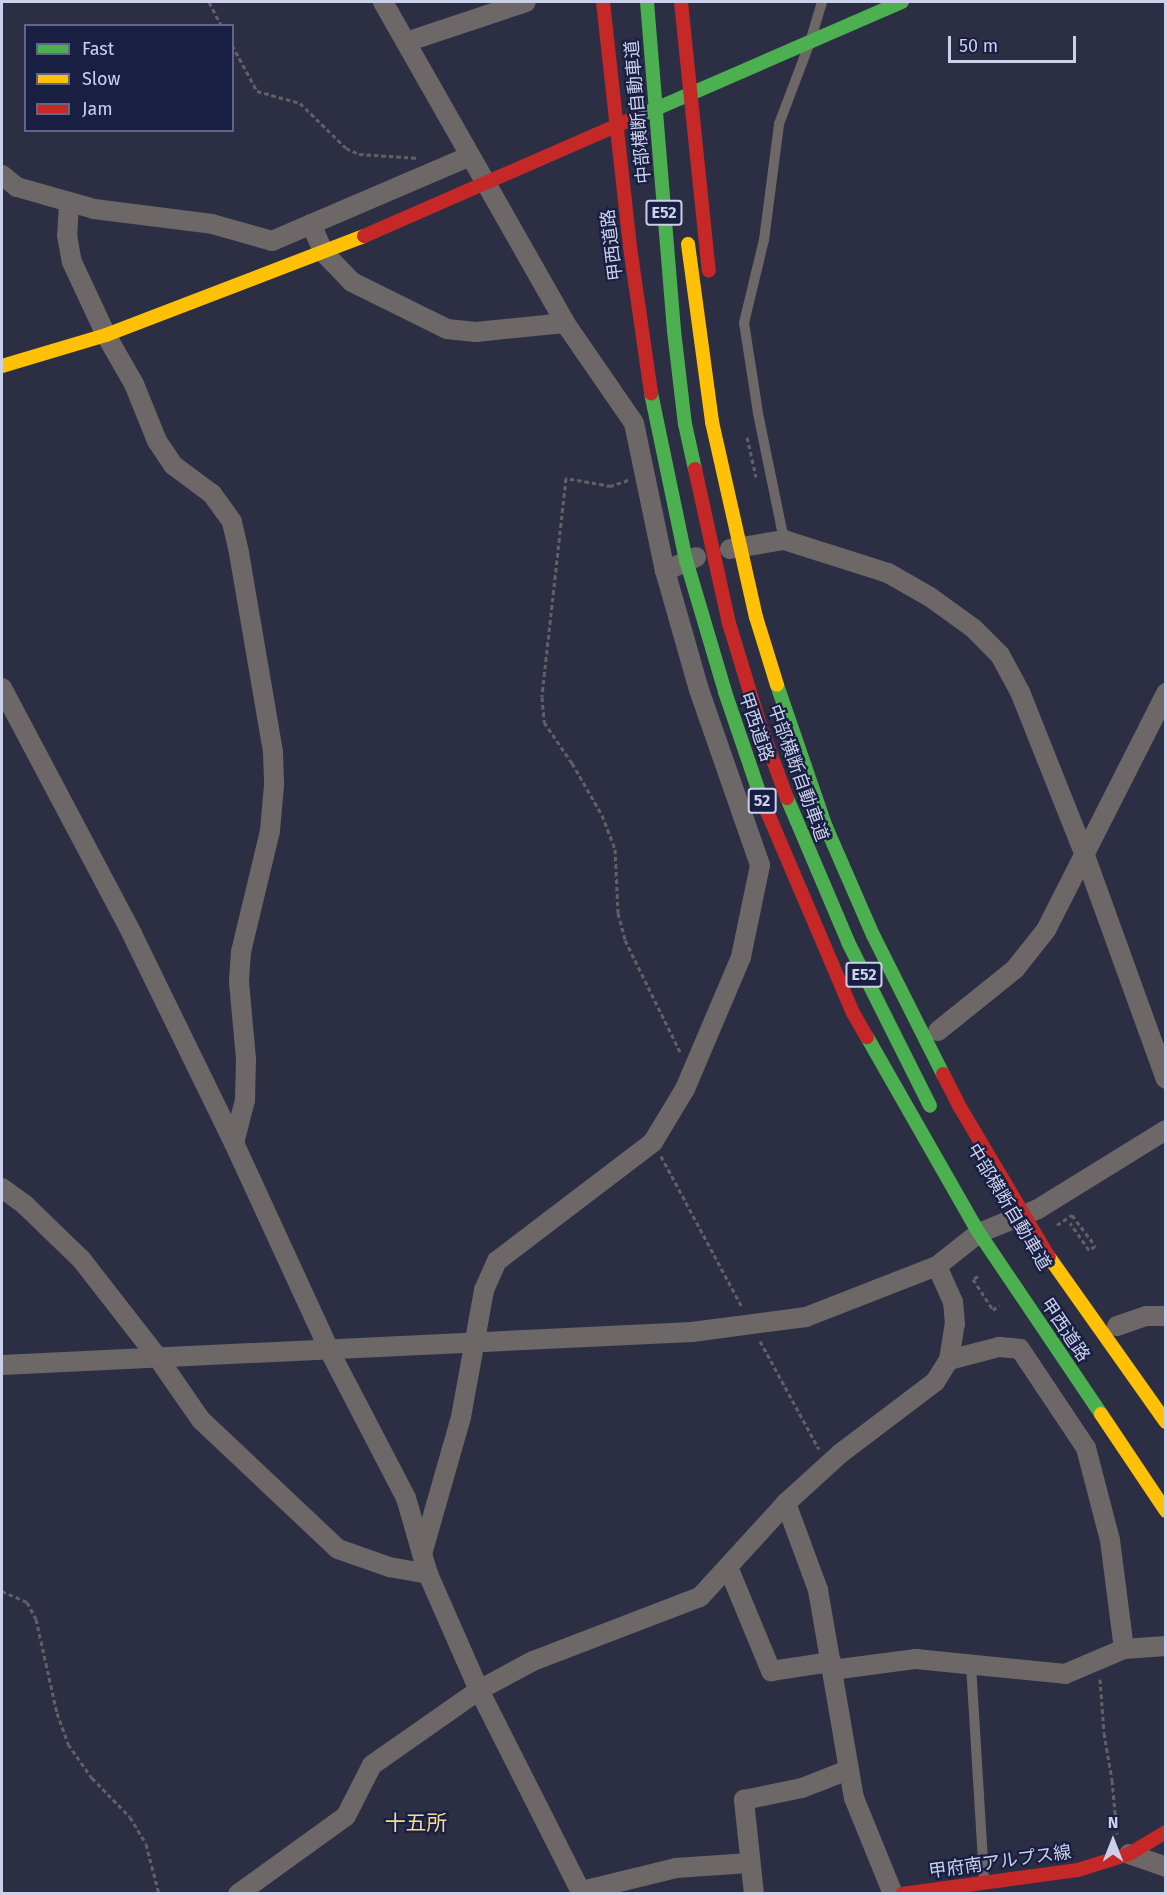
<!DOCTYPE html>
<meta charset="utf-8">
<style>
body{margin:0}
#map{position:relative;width:1167px;height:1895px;overflow:hidden;background:#2c2f44;font-family:"Fira Sans","Noto Sans JP",sans-serif}
div>[style]{position:absolute}
[style*='--x']{left:calc(var(--x)*1px);top:calc(var(--y)*1px);width:calc(var(--w)*1px);rotate:calc(var(--a)*1deg)}
.path>*{height:3px;margin-top:-1.5px;transform-origin:0;background:repeating-linear-gradient(90deg,#626066 0 4.5px,transparent 0 7.5px)}
.lane>*{height:10px;margin:-5px;padding:0 5px;transform-origin:5px;border-radius:5px;background:#6d6768}
.street>*{height:20px;margin:-10px;padding:0 10px;transform-origin:10px;border-radius:10px;background:#6d6768}
.fast>*{height:14px;margin:-7px;padding:0 7px;transform-origin:7px;border-radius:7px;background:#4caf50}
.slow>*{height:14px;margin:-7px;padding:0 7px;transform-origin:7px;border-radius:7px;background:#ffc107}
.jam>*{height:14px;margin:-7px;padding:0 7px;transform-origin:7px;border-radius:7px;background:#c62828}
span{translate:-50% -50%;white-space:nowrap;text-align:center;line-height:1.15;-webkit-text-stroke:4.5px #191e43;paint-order:stroke}
.shield-label span{padding:2px 4px;background:#191e43;border:2px solid;border-radius:4px;-webkit-text-stroke-width:0}
.shield-label{font-size:16px;color:#cbd1ea;font-weight:700}
.street-label{font-size:18px;color:#cbd1ea}
.quarter-label{font-size:21px;color:#f3de90}
.frame{position:absolute;inset:0;border:3px solid #cbd1ea;pointer-events:none}
.legend{position:absolute;left:24px;top:24px;width:210px;height:108px;box-sizing:border-box;background:#191e43;border:2px solid #606686;margin:0;padding:8px 10px;list-style:none;font-size:18px;color:#cbd1ea}
.legend li{display:flex;align-items:center;gap:12px;height:30px}
.legend b{width:30px;border:2px solid #606686}
.north{position:absolute;left:1083px;top:1811px;width:60px;height:60px;-webkit-text-stroke:4px #191e43;paint-order:stroke;rotate:0deg;font-size:16px;font-weight:700;line-height:24px;text-align:center;color:#cbd1ea}
.north::after{content:'';display:block;margin:auto;width:21px;height:27px;background:#cbd1ea;clip-path:polygon(50% 0,100% 100%,50% 72%,0 100%)}
.scale{position:absolute;left:948px;top:36px;width:128px;height:27px;box-sizing:border-box;border:3px solid #cbd1ea;border-top:0;padding-left:8px;font-size:18px;line-height:21px;white-space:nowrap;color:#cbd1ea;-webkit-text-stroke:4px #191e43;paint-order:stroke}
</style>
<div id="map">
<div class="path">
<div style="--x:209;--y:2;--w:27;--a:62"></div>
<div style="--x:232;--y:45;--w:52;--a:61.5"></div>
<div style="--x:257;--y:91;--w:45;--a:15.6"></div>
<div style="--x:300;--y:103;--w:64;--a:44.4"></div>
<div style="--x:346;--y:148;--w:14;--a:25"></div>
<div style="--x:359;--y:154;--w:59;--a:3.9"></div>
<div style="--x:747;--y:437;--w:41;--a:77.3"></div>
<div style="--x:628;--y:480;--w:18;--a:161"></div>
<div style="--x:611;--y:486;--w:46;--a:-169.9"></div>
<div style="--x:566;--y:478;--w:220;--a:96.3"></div>
<div style="--x:542;--y:697;--w:25;--a:85"></div>
<div style="--x:544;--y:722;--w:50;--a:55.7"></div>
<div style="--x:572;--y:763;--w:60;--a:60"></div>
<div style="--x:602;--y:815;--w:36;--a:69"></div>
<div style="--x:615;--y:849;--w:64;--a:87.3"></div>
<div style="--x:618;--y:913;--w:28;--a:75"></div>
<div style="--x:625;--y:940;--w:127;--a:63.8"></div>
<div style="--x:661;--y:1156;--w:171;--a:61.8"></div>
<div style="--x:1057;--y:1225;--w:18;--a:-34"></div>
<div style="--x:1072;--y:1215;--w:39;--a:53"></div>
<div style="--x:1095;--y:1246;--w:7;--a:146"></div>
<div style="--x:1089;--y:1250;--w:33;--a:-125"></div>
<div style="--x:978;--y:1276;--w:6;--a:149"></div>
<div style="--x:973;--y:1279;--w:37;--a:57"></div>
<div style="--x:993;--y:1310;--w:8;--a:-40"></div>
<div style="--x:760;--y:1341;--w:123;--a:61.4"></div>
<div style="--x:2;--y:1591;--w:27;--a:24"></div>
<div style="--x:27;--y:1602;--w:19;--a:62"></div>
<div style="--x:36;--y:1619;--w:96;--a:77.4"></div>
<div style="--x:57;--y:1713;--w:33;--a:70"></div>
<div style="--x:68;--y:1744;--w:42;--a:54.8"></div>
<div style="--x:92;--y:1778;--w:54;--a:45.7"></div>
<div style="--x:130;--y:1817;--w:31;--a:59"></div>
<div style="--x:146;--y:1844;--w:52;--a:75.4"></div>
<div style="--x:1100;--y:1679;--w:54;--a:85.8"></div>
<div style="--x:1104;--y:1733;--w:48;--a:80.3"></div>
<div style="--x:1112;--y:1780;--w:54;--a:84.7"></div>
</div>
<div class="lane">
<div style="--x:784;--y:540;--w:130;--a:-101.6"></div>
<div style="--x:758;--y:413;--w:91;--a:-98.8"></div>
<div style="--x:744;--y:323;--w:85;--a:-76.5"></div>
<div style="--x:764;--y:240;--w:117;--a:-82.6"></div>
<div style="--x:779;--y:124;--w:88;--a:-69.3"></div>
<div style="--x:810;--y:42;--w:42;--a:-73.3"></div>
<div style="--x:971;--y:1665;--w:215;--a:86.5"></div>
</div>
<div class="street">
<div style="--x:383;--y:2;--w:369;--a:60.4"></div>
<div style="--x:565;--y:323;--w:121;--a:55.4"></div>
<div style="--x:634;--y:423;--w:151;--a:78.2"></div>
<div style="--x:406;--y:42;--w:126;--a:-18.4"></div>
<div style="--x:2;--y:175;--w:19;--a:39"></div>
<div style="--x:17;--y:187;--w:80;--a:15.9"></div>
<div style="--x:94;--y:209;--w:119;--a:7.2"></div>
<div style="--x:212;--y:224;--w:62;--a:15.8"></div>
<div style="--x:272;--y:241;--w:215;--a:-23.2"></div>
<div style="--x:69;--y:202;--w:33;--a:93"></div>
<div style="--x:67;--y:235;--w:27;--a:80"></div>
<div style="--x:72;--y:262;--w:81;--a:65"></div>
<div style="--x:106;--y:335;--w:56;--a:60.3"></div>
<div style="--x:134;--y:384;--w:61;--a:68"></div>
<div style="--x:157;--y:441;--w:29;--a:56"></div>
<div style="--x:173;--y:465;--w:49;--a:36.6"></div>
<div style="--x:212;--y:494;--w:34;--a:54"></div>
<div style="--x:232;--y:522;--w:32;--a:77"></div>
<div style="--x:239;--y:553;--w:202;--a:80.3"></div>
<div style="--x:273;--y:752;--w:33;--a:88"></div>
<div style="--x:274;--y:785;--w:46;--a:95"></div>
<div style="--x:270;--y:831;--w:124;--a:103.5"></div>
<div style="--x:241;--y:952;--w:30;--a:94"></div>
<div style="--x:239;--y:982;--w:77;--a:84.8"></div>
<div style="--x:246;--y:1059;--w:41;--a:91.4"></div>
<div style="--x:245;--y:1100;--w:44;--a:104.3"></div>
<div style="--x:311;--y:224;--w:32;--a:66"></div>
<div style="--x:324;--y:253;--w:40;--a:46"></div>
<div style="--x:352;--y:282;--w:106;--a:26.3"></div>
<div style="--x:447;--y:329;--w:29;--a:6"></div>
<div style="--x:476;--y:332;--w:89;--a:-5.8"></div>
<div style="--x:730;--y:549;--w:55;--a:-9.5"></div>
<div style="--x:784;--y:540;--w:109;--a:17.6"></div>
<div style="--x:888;--y:573;--w:48;--a:29.7"></div>
<div style="--x:930;--y:597;--w:53;--a:35.8"></div>
<div style="--x:973;--y:628;--w:38;--a:45"></div>
<div style="--x:1000;--y:655;--w:42;--a:61.6"></div>
<div style="--x:1020;--y:692;--w:173;--a:68.3"></div>
<div style="--x:1084;--y:853;--w:240;--a:70.1"></div>
<div style="--x:2;--y:688;--w:278;--a:62.1"></div>
<div style="--x:132;--y:934;--w:233;--a:64"></div>
<div style="--x:234;--y:1143;--w:228;--a:65.3"></div>
<div style="--x:329;--y:1350;--w:167;--a:62.5"></div>
<div style="--x:406;--y:1498;--w:79;--a:73.9"></div>
<div style="--x:428;--y:1574;--w:127;--a:66.3"></div>
<div style="--x:479;--y:1690;--w:229;--a:63.2"></div>
<div style="--x:938;--y:1031;--w:99;--a:-38.8"></div>
<div style="--x:1015;--y:969;--w:50;--a:-51.5"></div>
<div style="--x:1046;--y:930;--w:266;--a:-63.1"></div>
<div style="--x:2;--y:1188;--w:29;--a:36"></div>
<div style="--x:25;--y:1205;--w:78;--a:44"></div>
<div style="--x:81;--y:1259;--w:125;--a:52.1"></div>
<div style="--x:158;--y:1358;--w:75;--a:55.3"></div>
<div style="--x:201;--y:1420;--w:188;--a:43.3"></div>
<div style="--x:338;--y:1549;--w:54;--a:19.4"></div>
<div style="--x:389;--y:1567;--w:40;--a:10"></div>
<div style="--x:1117;--y:1326;--w:31;--a:-19"></div>
<div style="--x:1146;--y:1316;--w:20;--a:0"></div>
<div style="--x:949;--y:1360;--w:52;--a:-14.6"></div>
<div style="--x:999;--y:1347;--w:21;--a:5"></div>
<div style="--x:1020;--y:1349;--w:119;--a:56.3"></div>
<div style="--x:1086;--y:1448;--w:95;--a:75.4"></div>
<div style="--x:1110;--y:1540;--w:110;--a:82.7"></div>
<div style="--x:2;--y:1365;--w:691;--a:-2.74"></div>
<div style="--x:692;--y:1332;--w:115;--a:-7.5"></div>
<div style="--x:806;--y:1317;--w:141;--a:-21.3"></div>
<div style="--x:937;--y:1266;--w:53;--a:-38.2"></div>
<div style="--x:979;--y:1233;--w:64;--a:-22.1"></div>
<div style="--x:1038;--y:1209;--w:150;--a:-31.7"></div>
<div style="--x:786;--y:1503;--w:93;--a:69.8"></div>
<div style="--x:818;--y:1590;--w:211;--a:80.2"></div>
<div style="--x:854;--y:1798;--w:104;--a:67.9"></div>
<div style="--x:422;--y:1554;--w:142;--a:-74.1"></div>
<div style="--x:461;--y:1417;--w:129;--a:-79.7"></div>
<div style="--x:484;--y:1290;--w:32;--a:-66"></div>
<div style="--x:497;--y:1261;--w:196;--a:-37.3"></div>
<div style="--x:653;--y:1142;--w:62;--a:-58.9"></div>
<div style="--x:685;--y:1089;--w:143;--a:-67"></div>
<div style="--x:741;--y:957;--w:94;--a:-78.3"></div>
<div style="--x:760;--y:865;--w:185;--a:-109.2"></div>
<div style="--x:699;--y:690;--w:124;--a:-105.9"></div>
<div style="--x:665;--y:571;--w:34;--a:-24"></div>
<div style="--x:728;--y:1567;--w:113;--a:67.5"></div>
<div style="--x:771;--y:1671;--w:61;--a:-8.5"></div>
<div style="--x:832;--y:1670;--w:85;--a:-7.5"></div>
<div style="--x:916;--y:1659;--w:150;--a:5.7"></div>
<div style="--x:1065;--y:1674;--w:64;--a:-23"></div>
<div style="--x:1124;--y:1649;--w:42;--a:-4.1"></div>
<div style="--x:1129;--y:1854;--w:39;--a:19"></div>
<div style="--x:582;--y:1891;--w:97;--a:-13.7"></div>
<div style="--x:676;--y:1868;--w:73;--a:-3.9"></div>
<div style="--x:238;--y:1894;--w:133;--a:-35.8"></div>
<div style="--x:346;--y:1816;--w:57;--a:-63"></div>
<div style="--x:372;--y:1765;--w:131;--a:-35"></div>
<div style="--x:479;--y:1690;--w:61;--a:-28.2"></div>
<div style="--x:533;--y:1661;--w:179;--a:-21"></div>
<div style="--x:700;--y:1597;--w:127;--a:-47.5"></div>
<div style="--x:786;--y:1503;--w:74;--a:-42.3"></div>
<div style="--x:841;--y:1453;--w:118;--a:-37.1"></div>
<div style="--x:935;--y:1382;--w:26;--a:-58"></div>
<div style="--x:949;--y:1360;--w:36;--a:-81"></div>
<div style="--x:955;--y:1324;--w:22;--a:-95"></div>
<div style="--x:953;--y:1302;--w:39;--a:-114"></div>
<div style="--x:754;--y:1894;--w:95;--a:-96.1"></div>
<div style="--x:744;--y:1800;--w:59;--a:-11.7"></div>
<div style="--x:802;--y:1788;--w:49;--a:-21.4"></div>
</div>
<div class="fast">
<div style="--x:647;--y:2;--w:330;--a:85.3"></div>
<div style="--x:674;--y:331;--w:94;--a:83.3"></div>
<div style="--x:685;--y:424;--w:46;--a:77.5"></div>
<div style="--x:637;--y:117;--w:289;--a:-23.5"></div>
<div style="--x:651;--y:393;--w:171;--a:78.2"></div>
<div style="--x:686;--y:560;--w:138;--a:73.5"></div>
<div style="--x:725;--y:692;--w:109;--a:71.2"></div>
<div style="--x:777;--y:685;--w:150;--a:71"></div>
<div style="--x:826;--y:827;--w:118;--a:66.5"></div>
<div style="--x:873;--y:935;--w:156;--a:63.3"></div>
<div style="--x:787;--y:798;--w:156;--a:67"></div>
<div style="--x:848;--y:942;--w:183;--a:63.4"></div>
<div style="--x:867;--y:1037;--w:226;--a:60.3"></div>
<div style="--x:979;--y:1233;--w:218;--a:56"></div>
</div>
<div class="slow">
<div style="--x:688;--y:244;--w:180;--a:82.3"></div>
<div style="--x:712;--y:422;--w:200;--a:77.3"></div>
<div style="--x:756;--y:617;--w:71;--a:72.8"></div>
<div style="--x:2;--y:366;--w:109;--a:-16.6"></div>
<div style="--x:106;--y:335;--w:276;--a:-21"></div>
<div style="--x:1049;--y:1257;--w:202;--a:54.7"></div>
<div style="--x:1101;--y:1414;--w:117;--a:56.2"></div>
</div>
<div class="jam">
<div style="--x:603;--y:2;--w:246;--a:83.7"></div>
<div style="--x:630;--y:247;--w:148;--a:81.8"></div>
<div style="--x:681;--y:2;--w:270;--a:84.1"></div>
<div style="--x:364;--y:236;--w:298;--a:-23.6"></div>
<div style="--x:695;--y:469;--w:158;--a:77.6"></div>
<div style="--x:729;--y:623;--w:107;--a:73.1"></div>
<div style="--x:760;--y:725;--w:78;--a:69.7"></div>
<div style="--x:760;--y:795;--w:237;--a:66.9"></div>
<div style="--x:853;--y:1013;--w:28;--a:60"></div>
<div style="--x:943;--y:1074;--w:39;--a:63"></div>
<div style="--x:961;--y:1109;--w:172;--a:59.3"></div>
<div style="--x:902;--y:1894;--w:178;--a:-7.8"></div>
<div style="--x:1078;--y:1870;--w:53;--a:-17.4"></div>
<div style="--x:1129;--y:1854;--w:43;--a:-30.7"></div>
</div>
<div class="shield-label">
<span style="left:664px;top:213px">E52</span>
<span style="left:762px;top:801px">52</span>
<span style="left:864px;top:975px">E52</span>
</div>
<div class="street-label">
<span style="left:638px;top:112px;rotate:-95deg">中部横断自動車道</span>
<span style="left:612px;top:245px;rotate:-97deg">甲西道路</span>
<span style="left:756px;top:727px;rotate:71deg">甲西道路</span>
<span style="left:798px;top:773px;rotate:70deg">中部横断自動車道</span>
<span style="left:1009px;top:1207px;rotate:59deg">中部横断自動車道</span>
<span style="left:1065px;top:1330px;rotate:56deg">甲西道路</span>
<span style="left:1000px;top:1862px;rotate:-8deg">甲府南アルプス線</span>
</div>
<div class="quarter-label">
<span style="left:416px;top:1823px">十五所</span>
</div>
<div class="frame"></div>
<ul class="legend">
<li><b style="height:8px;background:#4caf50"></b>Fast</li>
<li><b style="height:8px;background:#ffc107"></b>Slow</li>
<li><b style="height:8px;background:#c62828"></b>Jam</li>
</ul>
<div class="north">N</div>
<div class="scale">50 m</div>
</div>
